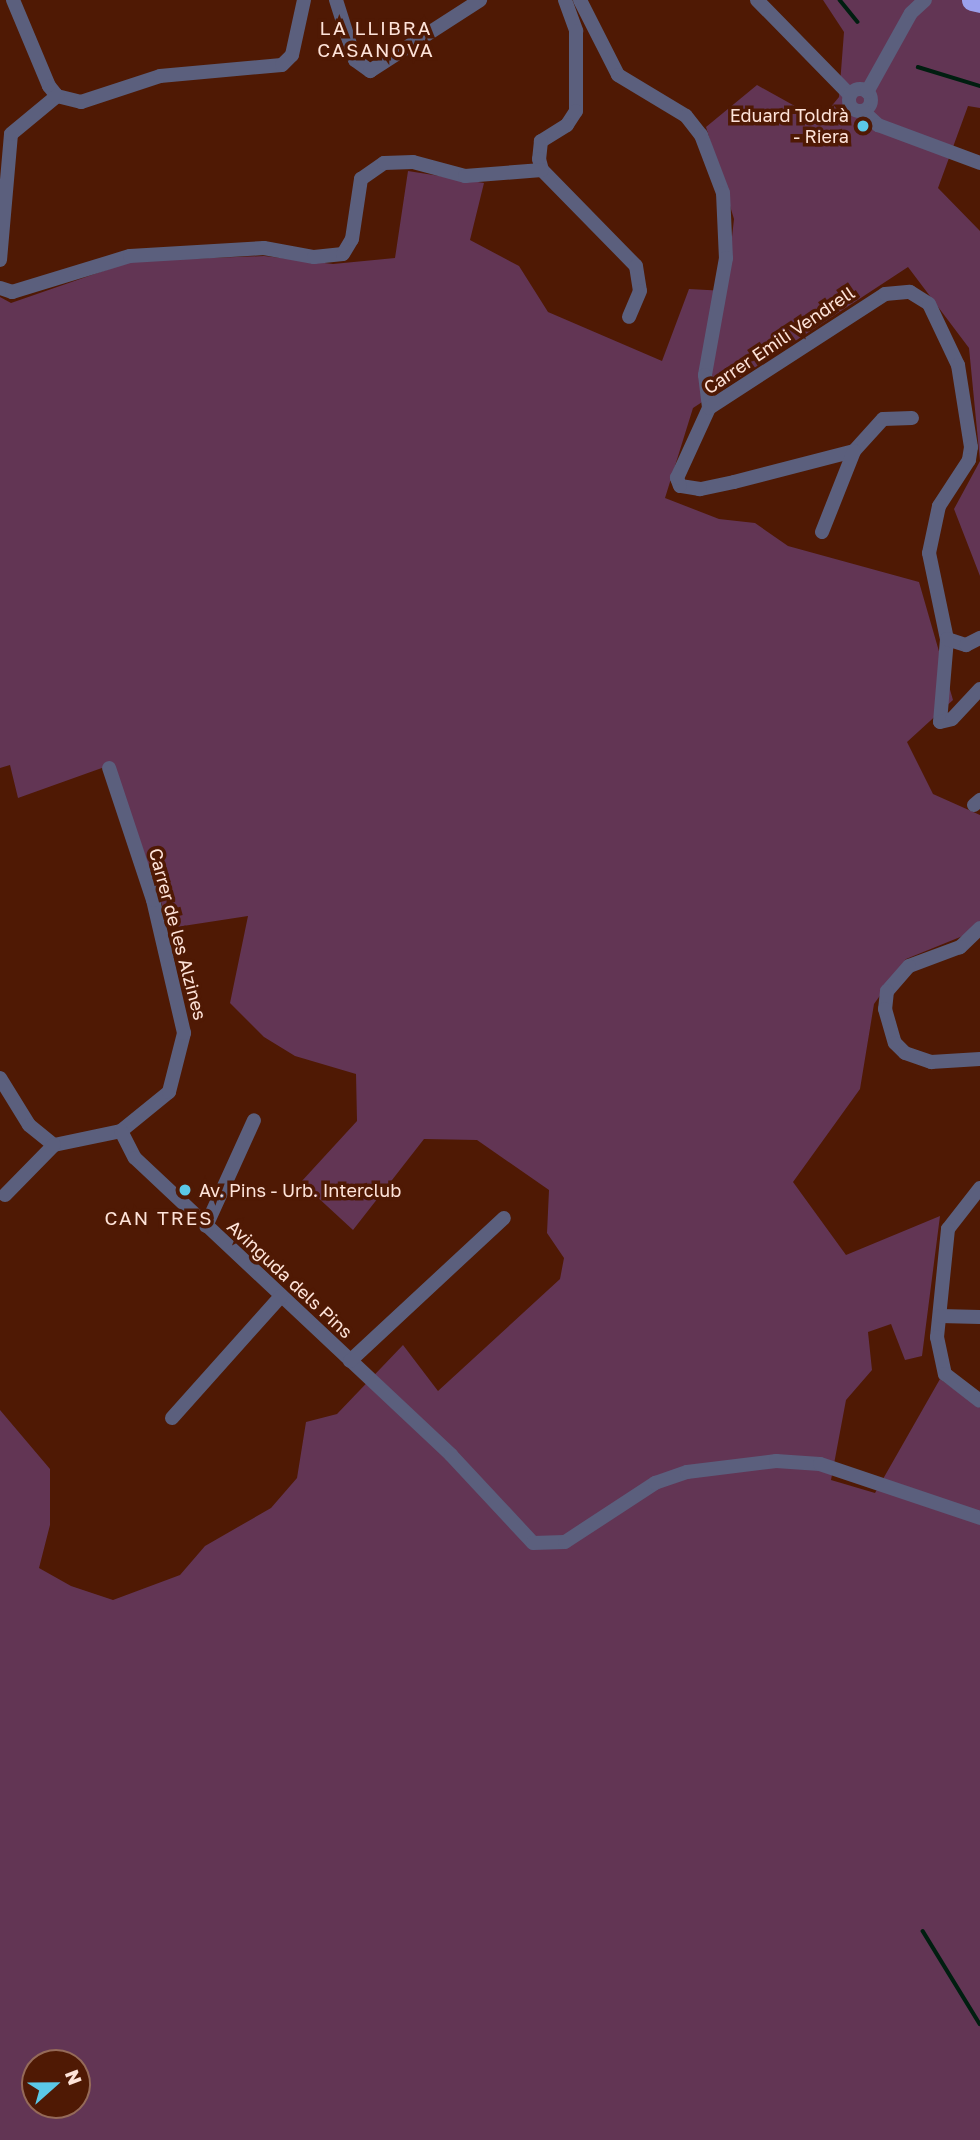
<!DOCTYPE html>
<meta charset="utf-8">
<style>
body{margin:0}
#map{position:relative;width:980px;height:2140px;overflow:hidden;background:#4f1904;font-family:"Golos Text",sans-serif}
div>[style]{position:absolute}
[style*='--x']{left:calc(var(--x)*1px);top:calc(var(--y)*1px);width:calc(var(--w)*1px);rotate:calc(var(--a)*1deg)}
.green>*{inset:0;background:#623554}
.stream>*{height:3.5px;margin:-1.75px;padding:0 1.75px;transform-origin:1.75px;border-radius:1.75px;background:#001e10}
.street>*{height:14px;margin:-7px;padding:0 7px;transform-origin:7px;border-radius:7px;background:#5b5f7d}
.street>.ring{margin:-7px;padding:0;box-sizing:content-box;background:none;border:14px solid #5b5f7d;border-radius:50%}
.highway>*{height:21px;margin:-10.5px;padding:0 10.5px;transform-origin:10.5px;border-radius:10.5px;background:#9ba1ed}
.dots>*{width:19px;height:19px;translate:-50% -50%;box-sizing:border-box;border:4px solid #4f1904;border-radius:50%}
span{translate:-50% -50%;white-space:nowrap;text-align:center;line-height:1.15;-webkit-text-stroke:7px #4f1904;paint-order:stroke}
.poi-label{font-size:18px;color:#fee3d9}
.right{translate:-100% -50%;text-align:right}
.left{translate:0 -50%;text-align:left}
.street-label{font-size:18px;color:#fee3d9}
.neighbourhood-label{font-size:19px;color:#fee3d9;letter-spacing:2px}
.north{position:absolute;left:21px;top:2049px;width:70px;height:70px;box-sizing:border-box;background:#4f1904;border:2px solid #956a59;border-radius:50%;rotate:69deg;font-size:19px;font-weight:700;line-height:28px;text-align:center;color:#fee3d9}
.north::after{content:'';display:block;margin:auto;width:24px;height:32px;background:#5bc8e7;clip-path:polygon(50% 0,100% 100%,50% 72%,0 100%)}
</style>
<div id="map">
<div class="green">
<div style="clip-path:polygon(evenodd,823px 0,980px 0,980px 108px,968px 106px,938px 188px,980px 231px,980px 576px,954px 509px,980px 461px,969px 348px,908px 267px,693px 408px,665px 498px,719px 519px,755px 523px,788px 546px,919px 582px,953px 700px,907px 742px,933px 794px,980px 815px,980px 929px,906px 959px,874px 1004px,860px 1089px,793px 1182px,846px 1255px,940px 1216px,922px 1356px,905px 1360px,891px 1324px,868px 1332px,872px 1370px,846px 1400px,831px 1480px,875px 1493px,940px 1379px,980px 1408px,980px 2140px,0 2140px,0 1410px,50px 1469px,50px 1525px,39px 1568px,71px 1586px,113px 1600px,180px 1575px,205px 1546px,271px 1508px,297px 1478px,306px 1422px,337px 1414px,403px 1345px,438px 1391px,560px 1279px,564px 1258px,547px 1233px,549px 1190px,477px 1140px,424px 1139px,353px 1230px,301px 1182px,357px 1121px,356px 1074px,295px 1056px,264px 1037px,230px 1003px,248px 916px,170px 928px,113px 764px,18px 798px,10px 765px,0 768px,0 297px,11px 303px,132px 261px,264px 256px,333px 264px,395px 258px,408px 171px,484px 183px,470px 240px,519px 266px,548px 312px,662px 361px,689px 289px,726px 291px,734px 219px,706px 127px,757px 85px,820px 120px,839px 97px,844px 32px,823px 0,35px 2063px,77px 2063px,77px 2105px,35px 2105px,35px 2063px)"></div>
</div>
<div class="stream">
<div style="--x:840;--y:0;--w:28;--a:51"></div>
<div style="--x:918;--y:67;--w:65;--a:17"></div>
<div style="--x:923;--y:1931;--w:109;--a:58.5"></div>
</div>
<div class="street">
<div style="--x:13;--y:0;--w:93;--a:67.3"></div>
<div style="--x:49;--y:86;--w:13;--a:51"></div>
<div style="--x:57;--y:96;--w:25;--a:14"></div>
<div style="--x:81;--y:102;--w:83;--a:-18.2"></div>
<div style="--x:160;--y:76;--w:122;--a:-5.2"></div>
<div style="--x:282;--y:65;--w:14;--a:-45"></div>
<div style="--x:292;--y:55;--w:56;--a:-77.7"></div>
<div style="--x:336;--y:0;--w:63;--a:72.4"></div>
<div style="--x:355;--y:60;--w:19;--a:36"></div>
<div style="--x:370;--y:71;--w:131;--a:-32.8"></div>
<div style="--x:565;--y:0;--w:33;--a:70"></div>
<div style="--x:576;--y:31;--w:80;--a:90"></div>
<div style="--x:576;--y:111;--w:17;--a:123"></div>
<div style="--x:567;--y:125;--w:31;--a:148"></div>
<div style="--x:541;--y:141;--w:18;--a:96"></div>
<div style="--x:539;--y:159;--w:11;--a:75"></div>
<div style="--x:542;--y:170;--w:134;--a:45.6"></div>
<div style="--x:636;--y:266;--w:25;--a:81"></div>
<div style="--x:640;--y:291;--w:28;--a:113"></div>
<div style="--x:580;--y:0;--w:84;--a:63.1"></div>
<div style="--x:618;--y:75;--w:79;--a:31.1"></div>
<div style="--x:686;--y:116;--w:24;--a:52"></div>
<div style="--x:701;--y:135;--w:62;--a:69.2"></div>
<div style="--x:723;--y:193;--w:65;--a:87.4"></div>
<div style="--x:726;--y:258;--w:119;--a:100.2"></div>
<div style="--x:705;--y:375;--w:33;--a:83"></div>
<div style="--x:757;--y:0;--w:133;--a:45.6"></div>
<div class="ring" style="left:849px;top:89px;width:8px;height:8px"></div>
<div style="--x:867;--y:92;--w:90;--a:-60.9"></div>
<div style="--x:911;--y:13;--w:19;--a:-43"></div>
<div style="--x:863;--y:111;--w:21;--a:43"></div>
<div style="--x:878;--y:125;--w:109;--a:20.4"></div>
<div style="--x:0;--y:260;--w:126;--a:-85"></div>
<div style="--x:11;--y:134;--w:60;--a:-39.6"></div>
<div style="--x:0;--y:288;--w:13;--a:18"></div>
<div style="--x:12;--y:292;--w:123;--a:-17"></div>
<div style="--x:130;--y:256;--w:134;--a:-3.4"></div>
<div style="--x:264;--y:248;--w:51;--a:10.2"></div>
<div style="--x:314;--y:257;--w:29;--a:-6"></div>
<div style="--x:343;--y:254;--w:17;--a:-59"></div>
<div style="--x:352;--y:239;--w:61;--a:-81.5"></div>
<div style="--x:361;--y:179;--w:28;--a:-35"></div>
<div style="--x:384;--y:163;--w:29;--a:-2"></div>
<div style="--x:413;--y:162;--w:54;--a:15.1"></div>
<div style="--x:465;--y:176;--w:77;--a:-4.5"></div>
<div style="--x:912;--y:418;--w:29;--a:178"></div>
<div style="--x:883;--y:419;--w:43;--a:132.2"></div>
<div style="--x:854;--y:451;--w:124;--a:165.5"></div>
<div style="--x:734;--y:482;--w:35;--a:168"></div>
<div style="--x:700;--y:489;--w:20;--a:-171"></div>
<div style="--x:680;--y:486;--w:9;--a:-111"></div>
<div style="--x:677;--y:478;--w:77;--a:-65.4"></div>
<div style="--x:709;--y:408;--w:210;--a:-32.9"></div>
<div style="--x:885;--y:294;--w:25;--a:-5"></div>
<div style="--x:910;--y:292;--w:22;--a:32"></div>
<div style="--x:929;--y:304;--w:68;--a:64.6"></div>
<div style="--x:958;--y:365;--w:83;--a:81"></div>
<div style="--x:971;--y:447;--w:13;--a:99"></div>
<div style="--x:969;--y:460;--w:55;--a:123.1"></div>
<div style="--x:939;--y:506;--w:48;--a:102"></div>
<div style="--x:929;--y:553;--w:88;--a:78.2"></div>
<div style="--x:947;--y:639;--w:83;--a:94.8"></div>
<div style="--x:940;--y:722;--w:12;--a:-14"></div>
<div style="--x:952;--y:719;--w:41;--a:-47"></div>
<div style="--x:822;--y:532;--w:87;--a:-68.4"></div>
<div style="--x:947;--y:639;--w:20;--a:18"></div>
<div style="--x:966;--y:645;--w:16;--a:-27"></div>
<div style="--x:974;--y:805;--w:8;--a:-40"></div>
<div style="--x:980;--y:928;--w:28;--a:136"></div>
<div style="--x:960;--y:947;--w:54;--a:159.6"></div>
<div style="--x:909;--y:966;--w:33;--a:131"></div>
<div style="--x:887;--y:991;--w:18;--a:96"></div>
<div style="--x:885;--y:1009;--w:35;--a:74"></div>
<div style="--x:895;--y:1043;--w:14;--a:45"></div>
<div style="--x:905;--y:1053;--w:28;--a:19"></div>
<div style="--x:931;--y:1062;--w:49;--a:-3.5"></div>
<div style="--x:0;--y:1078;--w:55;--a:58.3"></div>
<div style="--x:29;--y:1125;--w:32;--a:39"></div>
<div style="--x:54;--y:1145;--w:68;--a:-11.8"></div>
<div style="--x:121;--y:1131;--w:62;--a:-39.1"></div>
<div style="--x:169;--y:1092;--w:61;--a:-75.7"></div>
<div style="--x:184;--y:1033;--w:137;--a:-103.1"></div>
<div style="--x:153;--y:900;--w:139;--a:-108.4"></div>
<div style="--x:121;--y:1131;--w:30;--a:63"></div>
<div style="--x:135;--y:1158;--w:434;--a:43.2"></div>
<div style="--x:451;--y:1455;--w:120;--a:47"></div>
<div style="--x:533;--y:1543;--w:32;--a:-2"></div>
<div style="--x:565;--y:1542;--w:108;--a:-33.2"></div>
<div style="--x:655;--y:1483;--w:34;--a:-19"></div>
<div style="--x:687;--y:1472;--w:90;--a:-7"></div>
<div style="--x:776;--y:1461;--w:44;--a:3.9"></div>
<div style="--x:820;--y:1464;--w:169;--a:18.6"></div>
<div style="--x:980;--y:1188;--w:52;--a:128"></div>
<div style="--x:948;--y:1229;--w:109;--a:95.8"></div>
<div style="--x:937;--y:1337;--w:38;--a:78"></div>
<div style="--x:945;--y:1374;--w:44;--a:37.6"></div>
<div style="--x:5;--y:1195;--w:70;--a:-45.6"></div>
<div style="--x:206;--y:1226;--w:116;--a:-65.6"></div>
<div style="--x:940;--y:1316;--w:40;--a:1.4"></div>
<div style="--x:350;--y:1361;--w:210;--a:-42.9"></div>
<div style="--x:172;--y:1418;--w:164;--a:-48.2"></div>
</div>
<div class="highway">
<div style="--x:972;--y:0;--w:8;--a:14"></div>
</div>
<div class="dots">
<div style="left:863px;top:126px;background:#5bc8e7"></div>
<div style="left:185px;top:1190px;background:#5bc8e7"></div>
</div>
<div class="poi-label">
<span class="right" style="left:849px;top:126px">Eduard Toldrà<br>- Riera</span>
<span class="left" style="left:199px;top:1190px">Av. Pins - Urb. Interclub</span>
</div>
<div class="street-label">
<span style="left:779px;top:340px;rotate:-34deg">Carrer Emili Vendrell</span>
<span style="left:178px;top:934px;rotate:75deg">Carrer de les Alzines</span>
<span style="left:290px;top:1279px;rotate:43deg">Avinguda dels Pins</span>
</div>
<div class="neighbourhood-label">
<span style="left:376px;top:39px">LA LLIBRA<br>CASANOVA</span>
<span style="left:159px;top:1218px">CAN TRES</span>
</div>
<div class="north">N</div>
</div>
